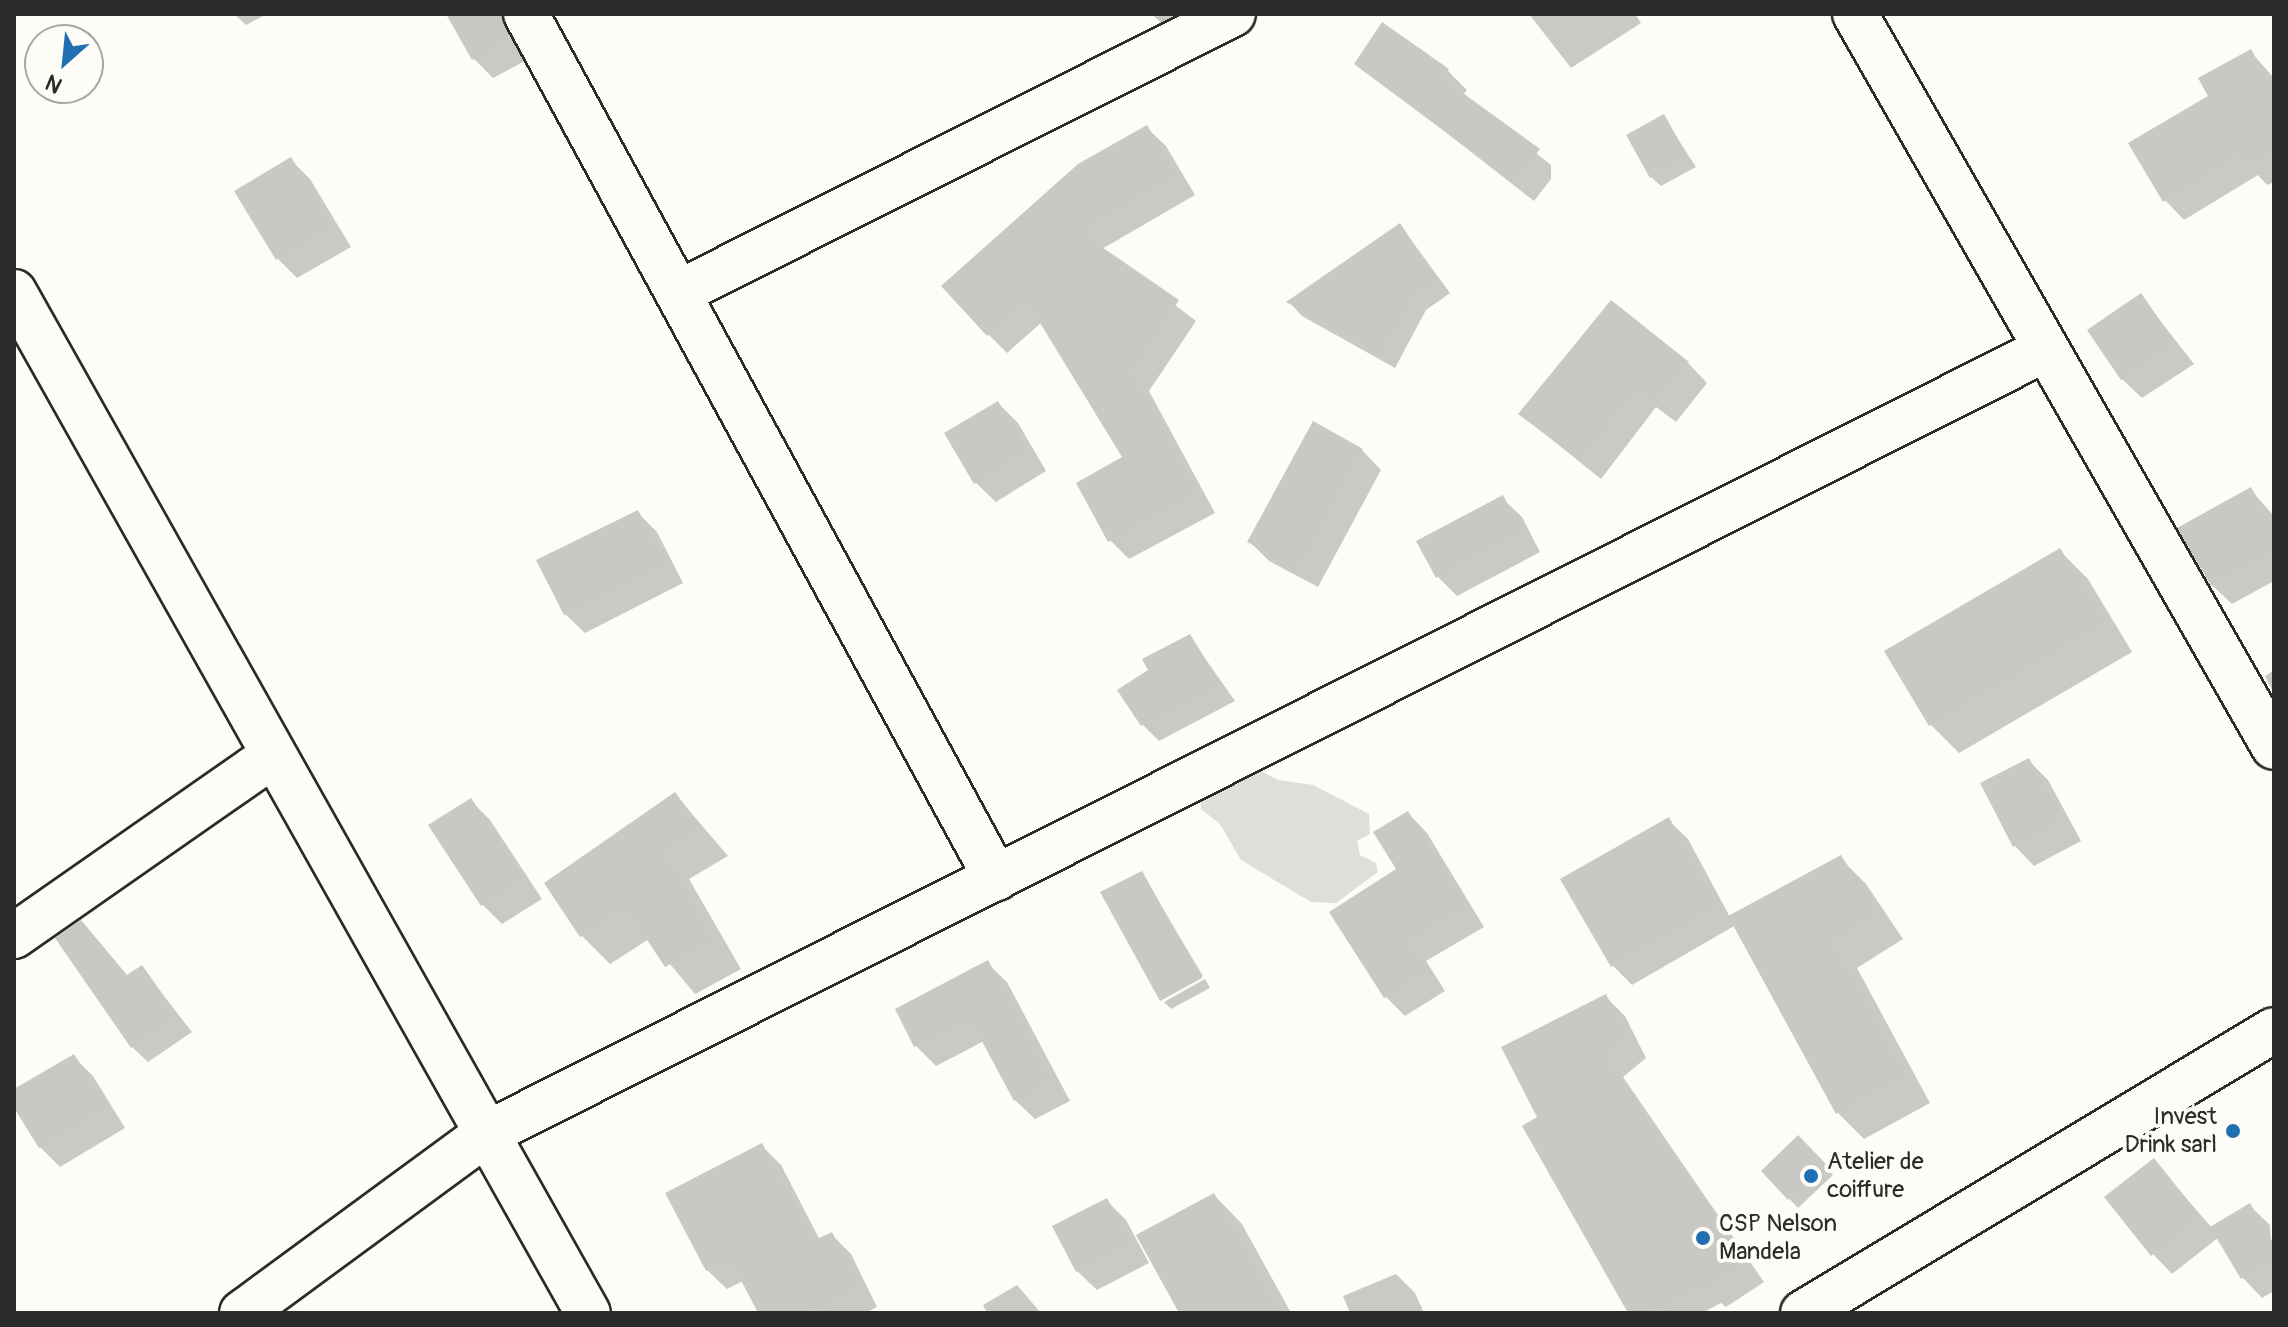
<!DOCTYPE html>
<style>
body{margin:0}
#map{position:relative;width:2288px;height:1327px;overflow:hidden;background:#fdfcf7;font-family:Pangolin,sans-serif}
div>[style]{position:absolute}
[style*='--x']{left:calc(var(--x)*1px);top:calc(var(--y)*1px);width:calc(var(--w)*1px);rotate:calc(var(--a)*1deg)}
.green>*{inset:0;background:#dfdeda}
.shadow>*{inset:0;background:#0003}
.building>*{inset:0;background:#c9c8c4}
.roads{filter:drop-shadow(2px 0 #2b2b2b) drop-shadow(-2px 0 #2b2b2b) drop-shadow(0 2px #2b2b2b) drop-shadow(0 -2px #2b2b2b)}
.minor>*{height:44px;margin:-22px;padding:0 22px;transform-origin:22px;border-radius:22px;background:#fdfcf7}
.dots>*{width:22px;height:22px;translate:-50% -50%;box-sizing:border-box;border:4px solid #fdfcf7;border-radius:50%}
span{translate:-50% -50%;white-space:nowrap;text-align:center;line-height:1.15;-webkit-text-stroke:8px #fdfcf7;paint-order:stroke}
.poi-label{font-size:24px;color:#2b2b2b}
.right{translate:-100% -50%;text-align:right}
.left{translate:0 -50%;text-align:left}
.frame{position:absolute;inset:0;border:16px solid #2b2b2b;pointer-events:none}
.north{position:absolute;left:24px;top:24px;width:80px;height:80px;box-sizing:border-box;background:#fdfcf7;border:2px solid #a9a8a5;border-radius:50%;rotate:207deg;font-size:22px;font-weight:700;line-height:32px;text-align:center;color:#2b2b2b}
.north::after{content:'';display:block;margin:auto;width:28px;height:36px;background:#1f6fb2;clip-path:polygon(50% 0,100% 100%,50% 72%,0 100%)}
</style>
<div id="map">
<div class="green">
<div style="clip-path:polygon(1257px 769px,1278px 780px,1313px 785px,1369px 814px,1370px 834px,1357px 841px,1360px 855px,1376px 863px,1378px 872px,1336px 903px,1311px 902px,1241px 860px,1220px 824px,1201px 809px,1200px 789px)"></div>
</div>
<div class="shadow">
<div style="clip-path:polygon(234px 14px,267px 14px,246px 25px)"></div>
<div style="clip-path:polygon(448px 14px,505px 14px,529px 59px,493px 78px,474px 59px)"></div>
<div style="clip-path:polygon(1152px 14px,1202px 14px,1172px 34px)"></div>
<div style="clip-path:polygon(1529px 14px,1635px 14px,1641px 23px,1571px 68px)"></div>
<div style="clip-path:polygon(2251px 52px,2274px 78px,2274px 182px,2267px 185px,2258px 175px,2184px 220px,2165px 200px,2211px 97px)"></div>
<div style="clip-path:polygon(1357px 63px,1447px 70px,1467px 90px,1463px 95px,1551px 165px,1551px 179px,1534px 201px)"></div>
<div style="clip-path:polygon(1663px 116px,1696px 167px,1661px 186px,1651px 177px)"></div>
<div style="clip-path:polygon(1147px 128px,1166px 146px,1195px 195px,1102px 249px,1196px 321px,1149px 391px,1215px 513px,1129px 559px,1110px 540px,1125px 458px,1042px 322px,1007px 353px,988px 334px)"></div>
<div style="clip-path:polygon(291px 160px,310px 179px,351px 247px,297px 278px,278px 259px)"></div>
<div style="clip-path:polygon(1400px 225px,1450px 293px,1426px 310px,1395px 368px,1302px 316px,1289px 302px)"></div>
<div style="clip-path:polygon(2141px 296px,2194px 364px,2142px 398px,2122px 379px)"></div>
<div style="clip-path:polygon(1688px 363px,1707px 383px,1676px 422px,1656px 407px,1601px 479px,1520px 414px)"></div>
<div style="clip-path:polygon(998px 403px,1018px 423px,1046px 471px,996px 502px,976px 483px)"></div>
<div style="clip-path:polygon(1362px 450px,1381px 470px,1318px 587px,1269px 561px,1250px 542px)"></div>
<div style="clip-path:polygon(2250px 489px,2274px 516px,2274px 581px,2232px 604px,2212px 585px)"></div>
<div style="clip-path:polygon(1502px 498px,1522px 517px,1540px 552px,1457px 596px,1437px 576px)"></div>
<div style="clip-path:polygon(638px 513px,657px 532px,683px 583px,585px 633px,565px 614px)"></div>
<div style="clip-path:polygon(2060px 551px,2088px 579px,2132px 652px,1959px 753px,1931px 725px)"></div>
<div style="clip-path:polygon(1190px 637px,1235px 701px,1159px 741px,1143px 725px,1151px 671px)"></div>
<div style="clip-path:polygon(2274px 670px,2274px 694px,2265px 676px)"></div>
<div style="clip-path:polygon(2028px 760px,2048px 780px,2081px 841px,2034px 866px,2015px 846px)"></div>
<div style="clip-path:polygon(675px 794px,728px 856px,689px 879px,741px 969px,695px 994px,649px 939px,610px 964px,582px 936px)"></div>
<div style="clip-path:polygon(471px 801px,490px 820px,542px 899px,502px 924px,483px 905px,431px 826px)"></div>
<div style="clip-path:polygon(1408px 813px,1427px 833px,1484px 927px,1426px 961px,1445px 991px,1405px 1016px,1386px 997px,1332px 912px,1398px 870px)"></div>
<div style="clip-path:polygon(1668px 820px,1688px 839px,1730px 917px,1840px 858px,1866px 884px,1903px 939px,1857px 968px,1930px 1103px,1864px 1139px,1838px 1113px,1736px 925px,1632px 985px,1613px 966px)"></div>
<div style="clip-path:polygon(1142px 874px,1203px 976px,1162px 1000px,1103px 893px)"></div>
<div style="clip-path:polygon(81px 922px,128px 977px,142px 968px,192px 1032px,148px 1062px,132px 1047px)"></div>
<div style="clip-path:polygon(987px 963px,1007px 982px,1070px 1101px,1035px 1119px,1015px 1100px,984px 1041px,936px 1066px,916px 1046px,897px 1010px)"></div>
<div style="clip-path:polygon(1205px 979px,1210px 988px,1171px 1009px,1164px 1002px)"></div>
<div style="clip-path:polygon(1606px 997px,1625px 1016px,1646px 1058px,1623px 1077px,1764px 1282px,1726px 1307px,1721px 1303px,1702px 1313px,1630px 1313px,1539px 1118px)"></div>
<div style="clip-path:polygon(73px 1056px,93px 1076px,125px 1128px,60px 1167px,40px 1147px,14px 1104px,14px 1092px)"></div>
<div style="clip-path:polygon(1798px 1138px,1833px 1175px,1798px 1208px,1763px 1171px)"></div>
<div style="clip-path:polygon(761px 1145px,781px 1165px,820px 1240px,831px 1234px,851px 1254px,877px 1307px,865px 1313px,760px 1313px,743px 1281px,727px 1289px,707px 1270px)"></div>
<div style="clip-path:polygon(2154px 1161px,2212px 1228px,2250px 1206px,2270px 1225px,2274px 1291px,2262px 1298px,2243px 1278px,2219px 1237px,2172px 1274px,2153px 1254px)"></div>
<div style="clip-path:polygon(1214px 1195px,1242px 1224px,1291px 1313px,1181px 1313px)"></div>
<div style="clip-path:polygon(1106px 1200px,1126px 1220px,1149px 1263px,1097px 1290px,1077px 1271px)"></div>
<div style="clip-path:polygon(1396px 1274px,1415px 1293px,1424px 1313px,1350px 1313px,1343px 1296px)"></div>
<div style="clip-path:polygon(1017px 1285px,1041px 1313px,987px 1313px,983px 1305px)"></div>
</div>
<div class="building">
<div style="clip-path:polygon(446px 14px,501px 14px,511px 39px,472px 60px)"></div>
<div style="clip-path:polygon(1382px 22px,1449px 69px,1442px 78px,1540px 149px,1514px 183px,1354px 64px)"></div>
<div style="clip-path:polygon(2251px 49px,2274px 92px,2274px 152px,2246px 167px,2240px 155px,2163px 202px,2128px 143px,2208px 96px,2198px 78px)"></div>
<div style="clip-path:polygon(1664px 114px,1688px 157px,1650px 178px,1626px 135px)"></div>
<div style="clip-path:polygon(1147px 125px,1177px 176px,1080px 232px,1179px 300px,1132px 371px,1198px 494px,1108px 542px,1076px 483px,1122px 457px,1026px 300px,987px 336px,941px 286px,1078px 164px)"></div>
<div style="clip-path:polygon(291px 157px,333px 227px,276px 260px,234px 191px)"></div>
<div style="clip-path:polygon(1400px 223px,1437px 279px,1413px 296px,1381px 355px,1286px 302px)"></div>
<div style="clip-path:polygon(2141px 293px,2176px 344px,2121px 380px,2087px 330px)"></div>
<div style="clip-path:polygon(1611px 300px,1689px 362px,1655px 404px,1636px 389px,1581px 461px,1518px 414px)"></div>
<div style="clip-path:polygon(998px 401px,1028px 451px,974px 484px,944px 433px)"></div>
<div style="clip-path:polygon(1313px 421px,1363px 449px,1298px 569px,1247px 542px)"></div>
<div style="clip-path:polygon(2251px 487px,2274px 529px,2274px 551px,2211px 586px,2177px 528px)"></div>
<div style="clip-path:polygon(1503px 495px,1522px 532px,1436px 578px,1416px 541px)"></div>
<div style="clip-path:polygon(638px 510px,665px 563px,564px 615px,536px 560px)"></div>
<div style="clip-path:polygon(2060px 548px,2105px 623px,1929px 726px,1884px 651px)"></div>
<div style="clip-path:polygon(1190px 634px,1221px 685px,1141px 726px,1117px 690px,1148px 670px,1142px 659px)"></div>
<div style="clip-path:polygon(2029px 758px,2063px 821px,2013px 847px,1980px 783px)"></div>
<div style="clip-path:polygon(675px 792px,701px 827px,663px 850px,714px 940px,665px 967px,626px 908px,580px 937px,544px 883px)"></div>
<div style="clip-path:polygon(471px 798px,524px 879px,481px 906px,428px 825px)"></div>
<div style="clip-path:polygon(1408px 811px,1466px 907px,1408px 941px,1427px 971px,1384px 998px,1329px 912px,1396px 869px,1373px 832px)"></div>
<div style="clip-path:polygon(1669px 817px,1717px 906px,1611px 967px,1560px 879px)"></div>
<div style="clip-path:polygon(1841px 855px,1878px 913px,1832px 941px,1906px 1076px,1836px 1114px,1728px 916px)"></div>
<div style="clip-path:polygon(1142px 871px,1202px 978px,1160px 1001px,1100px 892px)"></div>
<div style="clip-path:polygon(81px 920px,127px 975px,142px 965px,178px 1016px,131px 1048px,55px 938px)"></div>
<div style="clip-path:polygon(988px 960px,1052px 1081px,1014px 1101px,970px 1019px,914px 1047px,895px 1009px)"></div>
<div style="clip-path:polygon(1606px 994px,1628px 1038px,1605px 1057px,1746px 1262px,1705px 1289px,1701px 1284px,1648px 1313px,1628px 1313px,1522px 1126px,1537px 1117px,1501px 1047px)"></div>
<div style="clip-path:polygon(74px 1054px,107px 1108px,39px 1148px,14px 1108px,14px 1089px)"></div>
<div style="clip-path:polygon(1798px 1135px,1826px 1164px,1788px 1200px,1761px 1171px)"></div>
<div style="clip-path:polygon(762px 1143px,813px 1241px,832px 1232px,859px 1287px,807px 1313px,758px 1313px,730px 1259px,706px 1271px,665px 1193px)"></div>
<div style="clip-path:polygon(2154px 1158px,2201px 1217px,2151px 1256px,2104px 1197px)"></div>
<div style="clip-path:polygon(1214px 1193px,1238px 1237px,1280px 1313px,1179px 1313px,1136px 1235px)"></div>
<div style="clip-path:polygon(1107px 1198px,1131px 1243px,1076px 1272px,1052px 1226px)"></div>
<div style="clip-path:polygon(2250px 1203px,2274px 1244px,2274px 1260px,2241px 1279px,2210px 1227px)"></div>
</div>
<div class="roads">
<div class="minor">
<div style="--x:526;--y:14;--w:984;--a:61.45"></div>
<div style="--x:1855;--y:14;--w:844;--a:60.25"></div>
<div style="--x:14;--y:292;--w:1171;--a:60.66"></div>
<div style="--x:678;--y:293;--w:621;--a:-26.69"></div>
<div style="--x:14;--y:936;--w:316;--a:-34.9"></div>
<div style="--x:242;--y:1313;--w:303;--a:-36.3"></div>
<div style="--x:486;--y:1134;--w:1746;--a:-26.71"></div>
<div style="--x:1803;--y:1313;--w:549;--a:-31"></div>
</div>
</div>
<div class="dots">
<div style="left:2233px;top:1131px;background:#1f6fb2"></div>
<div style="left:1811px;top:1176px;background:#1f6fb2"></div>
<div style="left:1703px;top:1238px;background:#1f6fb2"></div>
</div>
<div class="poi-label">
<span class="right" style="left:2217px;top:1131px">Invest<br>Drink sarl</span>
<span class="left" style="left:1827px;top:1176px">Atelier de<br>coiffure</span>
<span class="left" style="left:1719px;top:1238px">CSP Nelson<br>Mandela</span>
</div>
<div class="frame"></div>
<div class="north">N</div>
</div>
